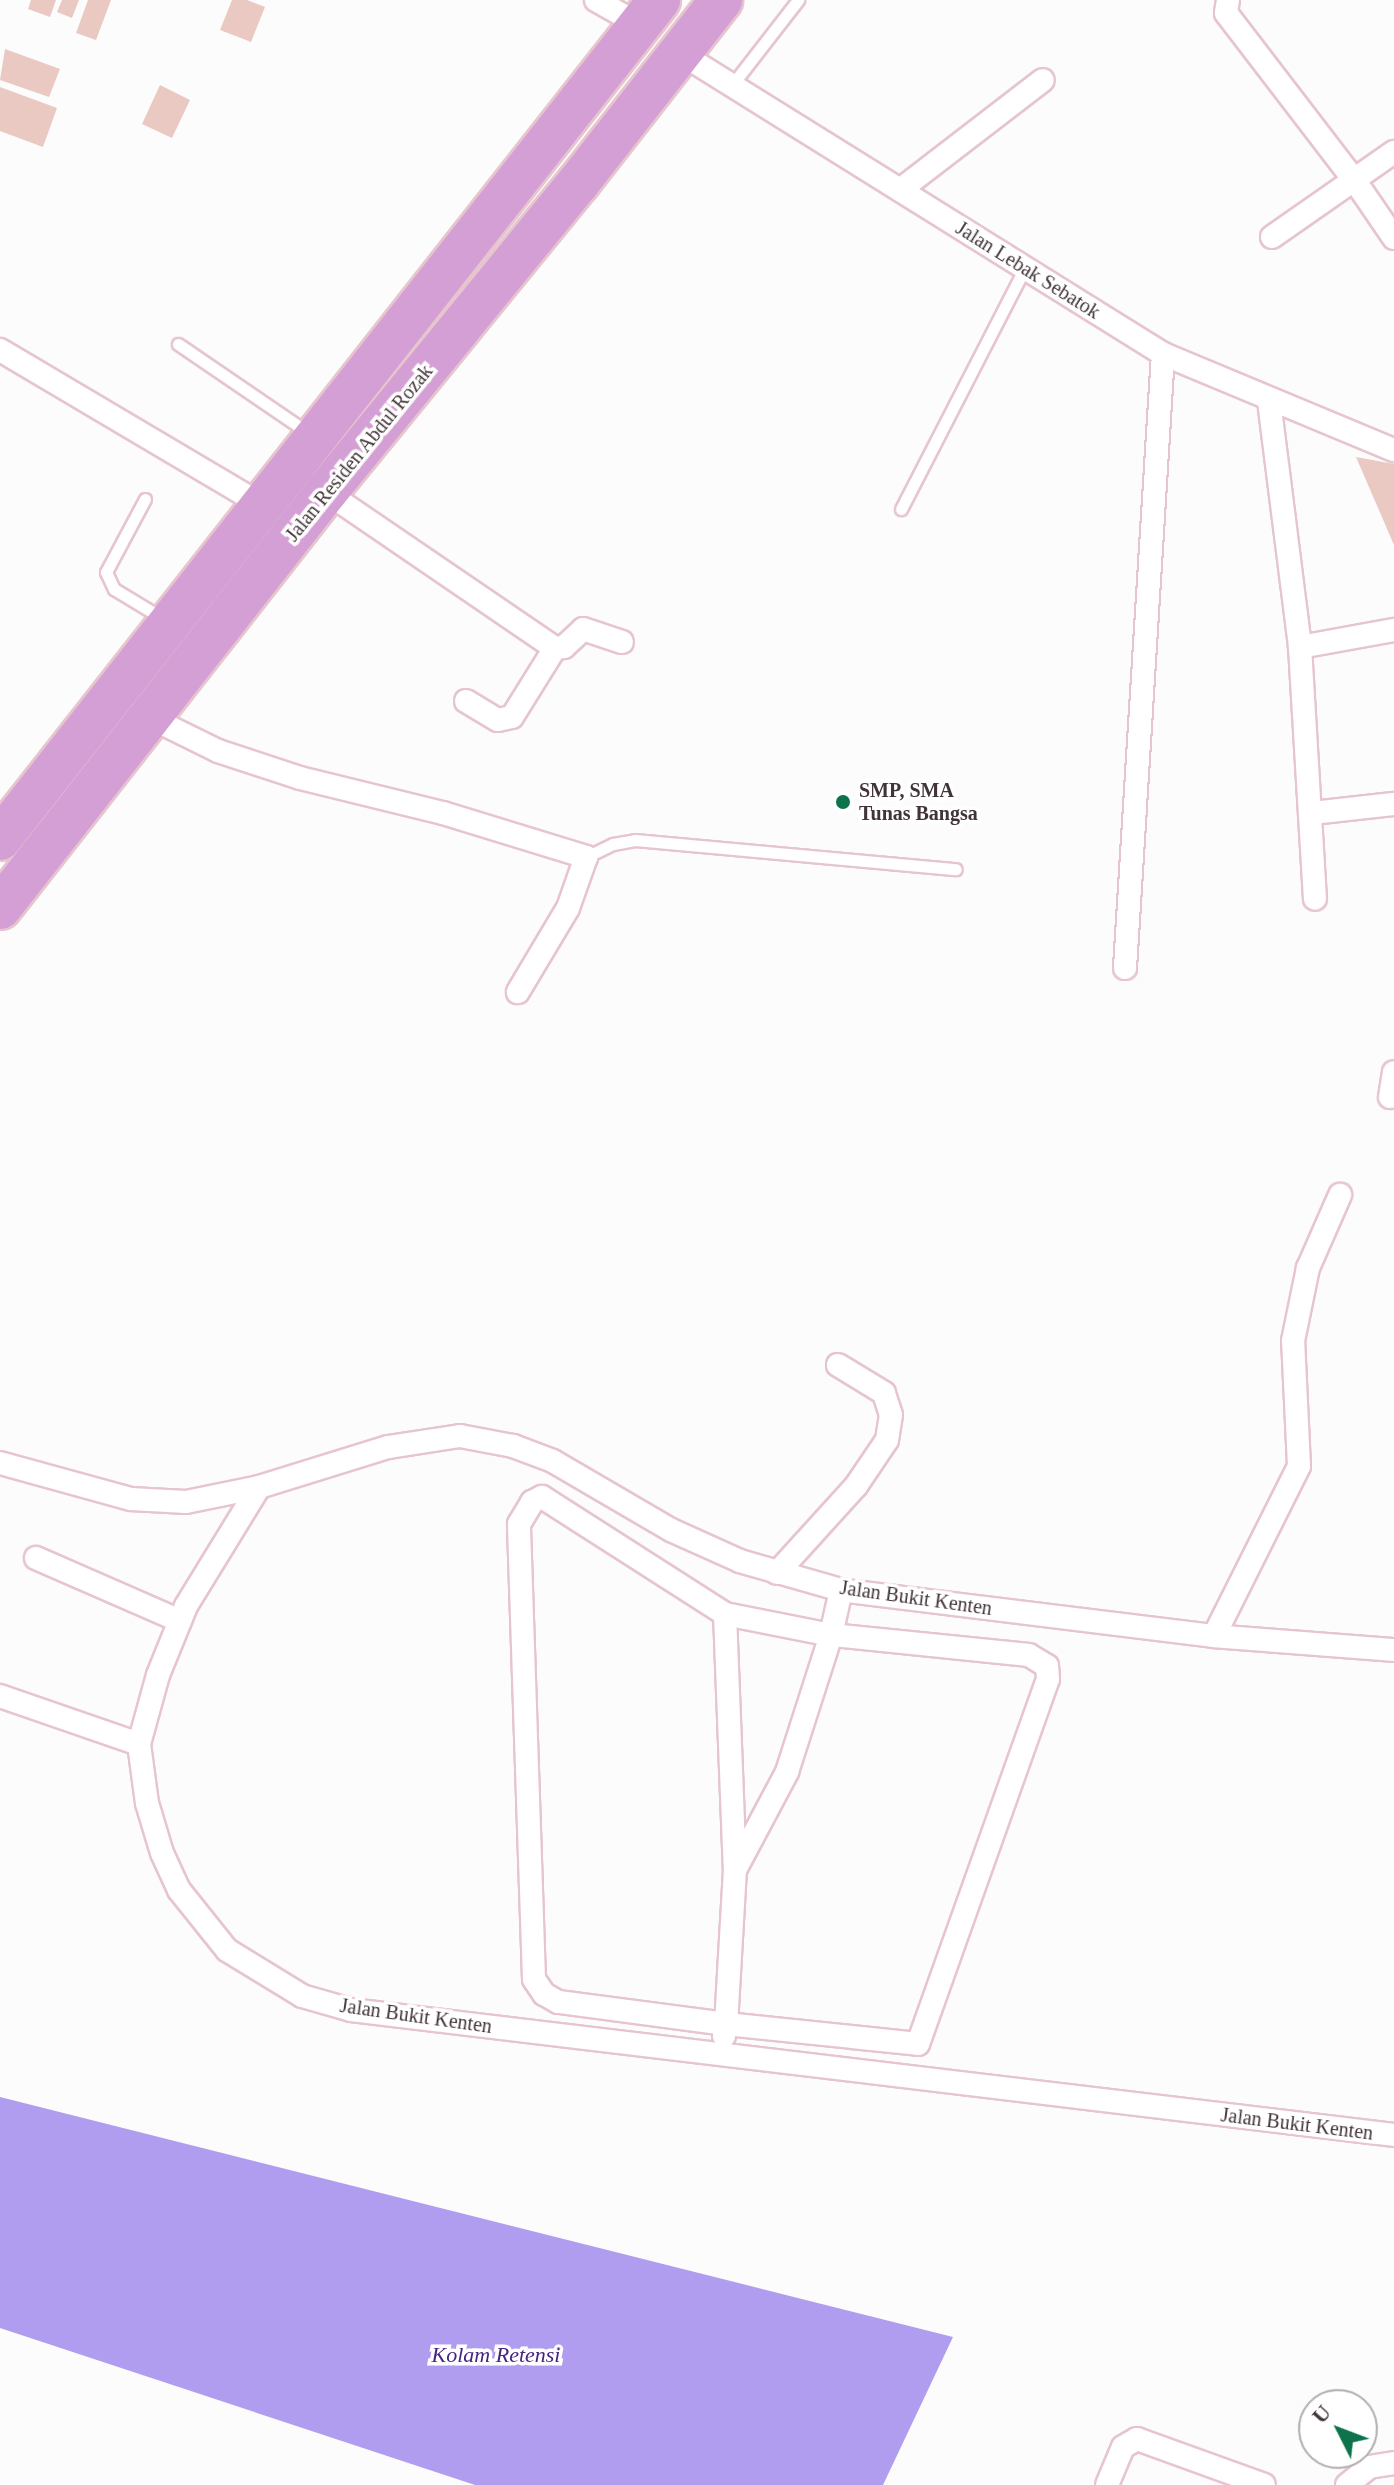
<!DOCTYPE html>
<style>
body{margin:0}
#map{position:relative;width:1394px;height:2485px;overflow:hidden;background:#fcfcfc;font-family:Georgia,serif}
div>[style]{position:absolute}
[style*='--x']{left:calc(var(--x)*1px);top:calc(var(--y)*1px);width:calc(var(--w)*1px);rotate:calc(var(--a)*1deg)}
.water>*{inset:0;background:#b19def}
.building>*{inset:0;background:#eac9c3}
.roads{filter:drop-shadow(2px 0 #e6c5ce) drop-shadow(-2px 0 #e6c5ce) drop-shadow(0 2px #e6c5ce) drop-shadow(0 -2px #e6c5ce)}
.lane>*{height:11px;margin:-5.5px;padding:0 5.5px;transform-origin:5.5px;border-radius:5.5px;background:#fff}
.street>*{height:22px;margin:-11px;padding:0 11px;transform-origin:11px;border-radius:11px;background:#fff}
.highway>*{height:42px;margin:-21px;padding:0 21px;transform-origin:21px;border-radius:21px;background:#d49fd4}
.dots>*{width:22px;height:22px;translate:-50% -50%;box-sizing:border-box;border:4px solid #fff;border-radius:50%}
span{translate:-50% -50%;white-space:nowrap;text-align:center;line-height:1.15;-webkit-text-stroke:7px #fff;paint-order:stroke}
.street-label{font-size:20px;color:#413437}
.poi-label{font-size:20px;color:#413437;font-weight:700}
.left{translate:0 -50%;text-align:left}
.water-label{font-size:22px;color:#462381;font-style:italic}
.north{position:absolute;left:1298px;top:2389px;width:80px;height:80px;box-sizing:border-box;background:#fff;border:2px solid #b3aeaf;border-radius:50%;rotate:312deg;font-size:22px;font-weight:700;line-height:32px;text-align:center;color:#413437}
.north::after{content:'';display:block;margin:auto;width:28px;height:36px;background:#0e734b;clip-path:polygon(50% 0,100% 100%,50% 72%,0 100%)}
</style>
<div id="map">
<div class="water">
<div style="clip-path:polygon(0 2097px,953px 2337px,883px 2485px,475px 2485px,0 2328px)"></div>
</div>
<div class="building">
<div style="clip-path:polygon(31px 0,56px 0,50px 17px,28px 9px)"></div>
<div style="clip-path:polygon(62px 0,79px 0,72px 18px,57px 12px)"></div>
<div style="clip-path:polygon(88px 0,111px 0,96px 40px,76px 33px)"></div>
<div style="clip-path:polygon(232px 0,247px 0,265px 7px,251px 42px,220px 30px)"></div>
<div style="clip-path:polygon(5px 49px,60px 69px,49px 97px,0 80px)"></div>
<div style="clip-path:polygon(160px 85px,190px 100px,172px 138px,142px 124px)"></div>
<div style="clip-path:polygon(0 87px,57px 108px,43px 147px,0 131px)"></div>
<div style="clip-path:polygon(1356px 457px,1394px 464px,1394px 545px)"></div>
</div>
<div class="roads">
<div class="lane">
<div style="--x:732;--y:85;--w:108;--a:-52.2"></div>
<div style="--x:178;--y:344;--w:160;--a:34.3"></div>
<div style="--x:145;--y:499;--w:83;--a:118.1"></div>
<div style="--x:106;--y:572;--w:19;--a:65"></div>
<div style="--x:114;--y:589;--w:56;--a:31.1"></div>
<div style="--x:901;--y:509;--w:271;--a:-62.8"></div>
<div style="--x:586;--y:857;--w:30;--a:-26"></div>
<div style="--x:613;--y:844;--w:22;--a:-10"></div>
<div style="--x:635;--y:840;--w:322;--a:5.2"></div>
</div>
<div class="street">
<div style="--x:596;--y:0;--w:51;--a:29.6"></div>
<div style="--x:1228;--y:0;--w:13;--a:99"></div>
<div style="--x:1226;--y:13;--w:212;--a:52.5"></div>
<div style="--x:1355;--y:181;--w:69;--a:55.6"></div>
<div style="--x:680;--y:53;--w:569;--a:31.93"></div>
<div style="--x:1163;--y:354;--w:250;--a:22.6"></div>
<div style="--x:900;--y:190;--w:180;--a:-37.6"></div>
<div style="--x:1272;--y:237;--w:149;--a:-34.9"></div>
<div style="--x:0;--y:350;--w:304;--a:30.6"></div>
<div style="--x:1269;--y:401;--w:248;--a:82.8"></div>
<div style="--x:1300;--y:647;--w:252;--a:86.6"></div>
<div style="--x:326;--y:492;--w:277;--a:34.3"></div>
<div style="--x:555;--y:648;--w:9;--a:-6"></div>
<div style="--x:564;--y:647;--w:26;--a:-43"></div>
<div style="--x:583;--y:629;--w:41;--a:18.4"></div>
<div style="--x:1300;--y:647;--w:96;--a:-10.3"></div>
<div style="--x:466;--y:701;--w:37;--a:31"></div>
<div style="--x:498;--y:720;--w:14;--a:-12"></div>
<div style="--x:512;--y:717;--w:81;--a:-58.1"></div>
<div style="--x:149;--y:717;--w:77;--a:26.2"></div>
<div style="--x:218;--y:751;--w:86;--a:18.2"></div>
<div style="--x:300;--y:778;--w:147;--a:13.8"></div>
<div style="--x:443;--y:813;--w:150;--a:17.1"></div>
<div style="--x:586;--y:857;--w:54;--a:109.4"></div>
<div style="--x:568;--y:908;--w:98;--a:120.8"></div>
<div style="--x:1312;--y:813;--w:82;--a:-6.3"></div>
<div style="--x:1125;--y:968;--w:615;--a:-86.46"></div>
<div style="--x:1390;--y:1097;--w:25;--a:-81"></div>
<div style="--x:0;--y:1463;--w:136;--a:15.4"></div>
<div style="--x:131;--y:1499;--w:55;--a:3.1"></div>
<div style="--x:186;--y:1502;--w:75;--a:-11.6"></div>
<div style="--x:542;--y:1497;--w:217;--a:32.6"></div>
<div style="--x:725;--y:1614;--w:255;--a:87.8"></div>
<div style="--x:735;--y:1869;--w:155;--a:93.3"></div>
<div style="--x:726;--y:2024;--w:169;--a:-172.5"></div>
<div style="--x:558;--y:2002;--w:16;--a:-150"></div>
<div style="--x:544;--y:1994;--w:18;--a:-124"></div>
<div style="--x:534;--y:1979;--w:455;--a:-91.9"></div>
<div style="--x:519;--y:1524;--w:26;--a:-59"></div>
<div style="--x:532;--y:1502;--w:11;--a:-27"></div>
<div style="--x:36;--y:1558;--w:157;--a:23.6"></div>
<div style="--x:777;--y:1573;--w:118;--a:-47.8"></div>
<div style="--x:856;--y:1486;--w:55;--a:-56"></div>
<div style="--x:887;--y:1440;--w:25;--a:-81"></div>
<div style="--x:891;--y:1415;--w:23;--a:-108"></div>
<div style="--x:884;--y:1393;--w:54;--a:-148.7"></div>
<div style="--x:1214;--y:1636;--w:190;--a:-63.4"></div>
<div style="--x:1299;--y:1466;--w:125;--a:-92.7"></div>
<div style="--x:1293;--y:1341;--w:75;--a:-78.4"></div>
<div style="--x:1308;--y:1268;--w:80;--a:-66.3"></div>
<div style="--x:1394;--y:1650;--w:181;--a:-175.6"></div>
<div style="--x:1214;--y:1636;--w:376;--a:-173"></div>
<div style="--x:841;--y:1590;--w:105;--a:-164"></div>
<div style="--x:740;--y:1561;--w:76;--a:-155.8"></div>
<div style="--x:671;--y:1530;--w:137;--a:-149.7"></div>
<div style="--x:553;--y:1461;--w:43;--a:-159.4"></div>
<div style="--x:513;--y:1446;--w:54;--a:-169.3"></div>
<div style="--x:460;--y:1436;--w:73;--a:171.3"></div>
<div style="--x:388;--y:1447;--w:135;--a:162.8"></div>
<div style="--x:259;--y:1487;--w:140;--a:121.5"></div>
<div style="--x:186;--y:1606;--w:74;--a:112.1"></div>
<div style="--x:158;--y:1675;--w:72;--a:105.4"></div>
<div style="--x:139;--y:1744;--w:60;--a:82.3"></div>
<div style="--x:147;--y:1803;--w:52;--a:73.3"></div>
<div style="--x:162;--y:1853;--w:41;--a:65.3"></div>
<div style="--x:179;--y:1890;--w:77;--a:51.3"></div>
<div style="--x:227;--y:1950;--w:88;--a:31.5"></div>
<div style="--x:302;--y:1996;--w:51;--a:15.9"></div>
<div style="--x:351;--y:2010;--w:1050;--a:6.83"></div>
<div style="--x:0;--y:1696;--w:147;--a:19.1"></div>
<div style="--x:736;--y:1868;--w:109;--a:-62"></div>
<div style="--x:787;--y:1772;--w:144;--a:-72.2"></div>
<div style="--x:831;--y:1635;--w:46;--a:-77.5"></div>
<div style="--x:724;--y:2036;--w:12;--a:-81"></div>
<div style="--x:726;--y:2024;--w:193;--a:5.9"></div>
<div style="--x:918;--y:2044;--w:387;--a:-70.4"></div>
<div style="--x:1048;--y:1679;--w:13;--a:-94"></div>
<div style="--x:1047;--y:1666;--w:21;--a:-149"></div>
<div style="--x:1029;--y:1655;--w:199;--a:-174.2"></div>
<div style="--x:831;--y:1635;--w:108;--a:-168.8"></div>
<div style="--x:1107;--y:2485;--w:41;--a:-67.2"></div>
<div style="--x:1123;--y:2447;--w:16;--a:-30"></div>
<div style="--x:1137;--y:2439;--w:135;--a:19.9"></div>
<div style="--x:1347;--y:2485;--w:28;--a:-39"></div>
<div style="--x:1369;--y:2467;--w:25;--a:-9"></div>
</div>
<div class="highway">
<div style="--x:0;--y:839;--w:1067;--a:-51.85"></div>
<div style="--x:0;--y:908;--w:529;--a:-51.92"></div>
<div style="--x:326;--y:492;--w:400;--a:-50.8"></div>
<div style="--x:579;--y:182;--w:231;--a:-52"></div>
</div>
</div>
<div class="dots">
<div style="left:843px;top:802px;background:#0e734b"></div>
</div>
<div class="street-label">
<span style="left:1028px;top:270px;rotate:32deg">Jalan Lebak Sebatok</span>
<span style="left:359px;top:453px;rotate:-51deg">Jalan Residen Abdul Rozak</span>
<span style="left:916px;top:1598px;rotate:8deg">Jalan Bukit Kenten</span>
<span style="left:416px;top:2016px;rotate:8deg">Jalan Bukit Kenten</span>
<span style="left:1297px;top:2124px;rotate:7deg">Jalan Bukit Kenten</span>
</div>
<div class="poi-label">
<span class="left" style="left:859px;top:802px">SMP, SMA<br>Tunas Bangsa</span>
</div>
<div class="water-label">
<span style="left:496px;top:2355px">Kolam Retensi</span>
</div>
<div class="north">U</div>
</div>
